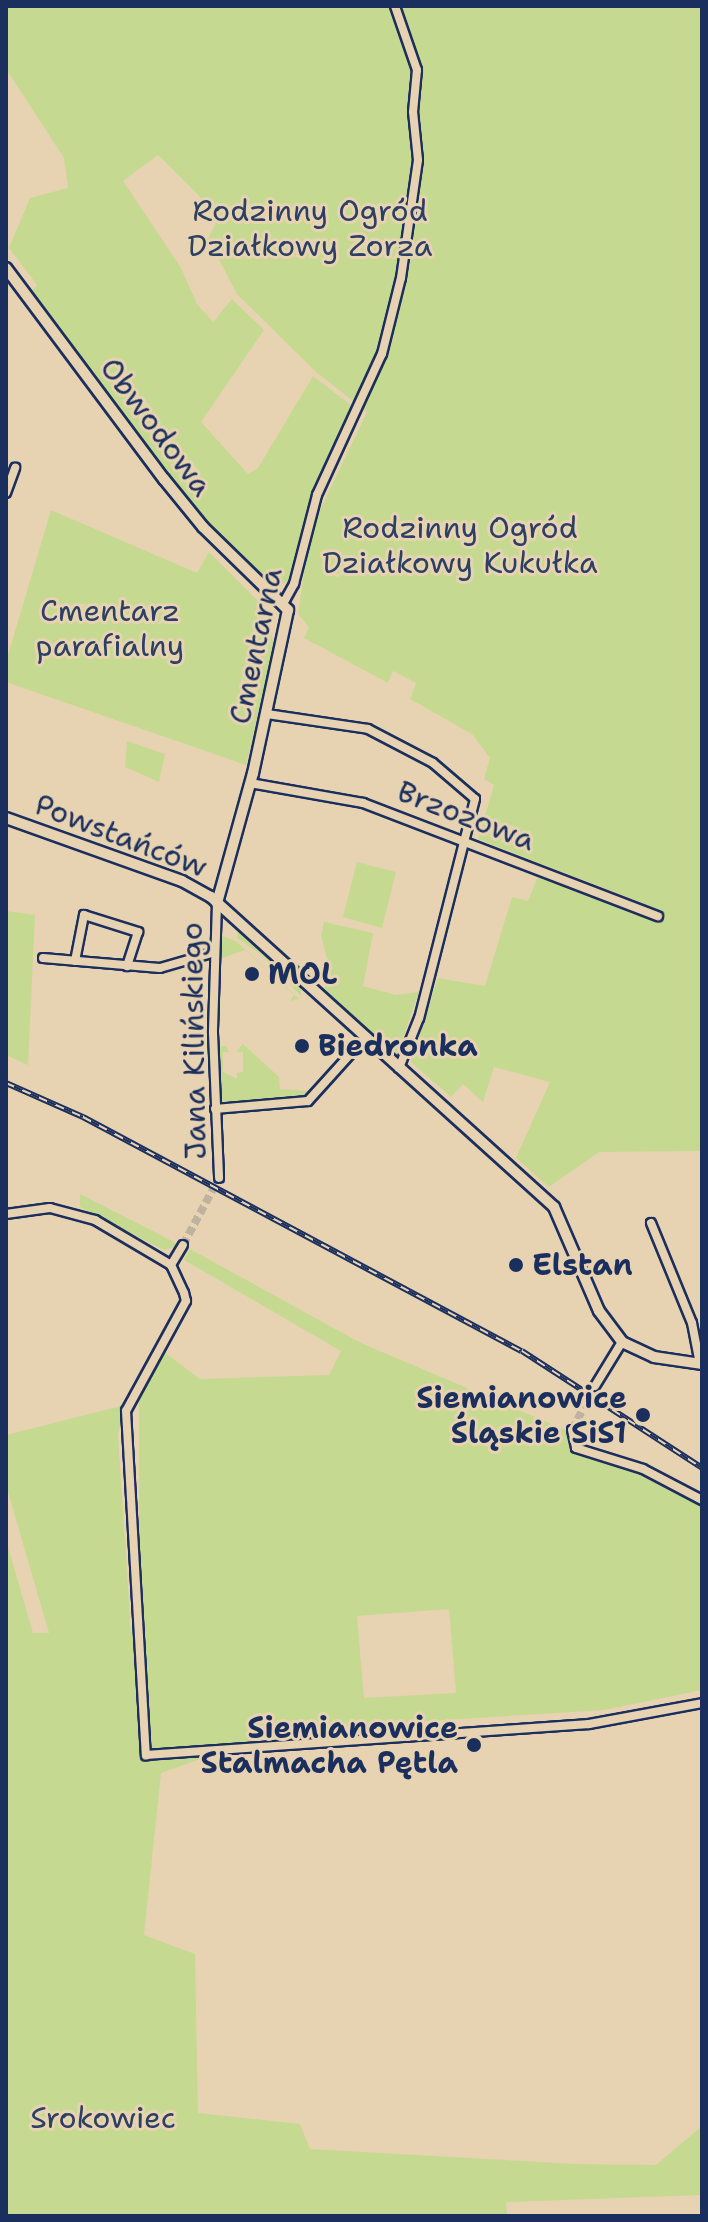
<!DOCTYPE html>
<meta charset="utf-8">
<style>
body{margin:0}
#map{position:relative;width:708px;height:2222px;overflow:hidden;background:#e7d3b1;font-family:"Shantell Sans",sans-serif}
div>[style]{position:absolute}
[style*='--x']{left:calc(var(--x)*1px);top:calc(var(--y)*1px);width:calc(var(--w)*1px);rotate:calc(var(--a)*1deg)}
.green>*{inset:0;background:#c5da90}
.minor-tunnel>*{height:8px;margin-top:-4px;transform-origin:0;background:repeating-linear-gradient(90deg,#beb2a0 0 8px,transparent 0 12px)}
.roads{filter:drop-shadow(2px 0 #1b2f5e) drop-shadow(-2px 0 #1b2f5e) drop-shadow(0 2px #1b2f5e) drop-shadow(0 -2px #1b2f5e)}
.minor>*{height:8px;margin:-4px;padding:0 4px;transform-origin:4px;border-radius:4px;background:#e7d3b1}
.tertiary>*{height:10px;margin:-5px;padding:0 5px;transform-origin:5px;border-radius:5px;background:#e7d3b1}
.rail>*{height:6px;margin-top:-3px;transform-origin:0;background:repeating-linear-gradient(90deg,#e7d3b1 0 9px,#1b2f5e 0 18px);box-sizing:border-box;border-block:2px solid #1b2f5e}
.dots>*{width:22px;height:22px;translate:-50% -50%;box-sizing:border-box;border:4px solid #e7d3b1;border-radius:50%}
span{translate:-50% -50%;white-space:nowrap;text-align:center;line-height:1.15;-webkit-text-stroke:6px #e7d3b1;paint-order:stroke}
.park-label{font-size:30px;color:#2c4063}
.street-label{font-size:30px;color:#1b2f5e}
.poi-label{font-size:30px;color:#1b2f5e;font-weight:700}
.left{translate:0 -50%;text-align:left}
.right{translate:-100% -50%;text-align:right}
.frame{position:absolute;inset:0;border:8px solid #1b2f5e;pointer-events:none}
</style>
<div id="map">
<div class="green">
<div style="clip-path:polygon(6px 6px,702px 6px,702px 1151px,599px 1152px,549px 1187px,516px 1158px,550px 1082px,494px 1067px,483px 1102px,463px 1084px,451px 1097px,411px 1062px,438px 978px,485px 986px,512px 897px,528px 901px,539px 874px,637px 916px,643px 903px,478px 839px,494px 785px,484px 779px,490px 758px,472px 734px,410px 699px,416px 683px,393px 671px,388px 683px,304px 638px,309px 627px,298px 614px,310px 531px,367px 412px,316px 372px,237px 294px,208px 239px,219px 216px,158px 155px,123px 181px,181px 268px,197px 304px,213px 322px,232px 299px,264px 330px,201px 422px,248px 474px,258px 468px,313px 376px,356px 409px,310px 496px,291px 581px,274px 586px,197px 514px,31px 291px,37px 285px,9px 248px,30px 198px,68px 188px,64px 158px,6px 69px)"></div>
<div style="clip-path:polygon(51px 510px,197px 573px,209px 552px,264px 607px,274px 644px,246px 765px,6px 682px,6px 662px)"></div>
<div style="clip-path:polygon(127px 741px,165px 754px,159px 782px,125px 767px)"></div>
<div style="clip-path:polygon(357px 862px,396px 872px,382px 928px,343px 917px)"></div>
<div style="clip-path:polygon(6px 911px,35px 915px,28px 1065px,6px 1055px)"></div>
<div style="clip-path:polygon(324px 922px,373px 933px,363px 986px,396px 995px,419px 992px,397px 1054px,321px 991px,332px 979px,321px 935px)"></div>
<div style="clip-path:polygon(238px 929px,301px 985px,301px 996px,262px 955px,237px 938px)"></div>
<div style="clip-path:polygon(221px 935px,237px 942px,299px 999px,290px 1001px,294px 995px,276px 980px,271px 984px,269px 972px,245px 950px,222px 958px)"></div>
<div style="clip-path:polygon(243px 1044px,279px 1077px,280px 1089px,309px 1091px,323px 1076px,318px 1071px,325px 1077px,300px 1099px,221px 1102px,219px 1047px,226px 1046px,229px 1052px,223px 1052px,223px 1072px,237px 1079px,237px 1073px,243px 1072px,243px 1052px,236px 1052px)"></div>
<div style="clip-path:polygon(80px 1194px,176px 1243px,174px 1247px,164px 1250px,80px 1207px)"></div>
<div style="clip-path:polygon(evenodd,190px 1249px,361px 1343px,568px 1431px,568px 1443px,577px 1454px,648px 1476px,702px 1507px,702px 1690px,604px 1710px,333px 1727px,263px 1737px,161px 1773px,144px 1935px,195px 1954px,198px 2113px,300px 2124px,310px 2149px,575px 2164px,656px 2165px,702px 2126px,702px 2195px,506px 2202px,507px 2216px,6px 2216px,6px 1540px,33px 1633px,49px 1633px,6px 1485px,6px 1435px,125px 1405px,118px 1435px,131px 1632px,139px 1632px,139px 1401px,164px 1352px,200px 1379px,329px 1375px,341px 1351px,184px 1260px,190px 1249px,449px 1609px,456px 1693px,364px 1698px,357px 1616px,449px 1609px)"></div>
</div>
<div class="minor-tunnel">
<div style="--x:183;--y:1245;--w:76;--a:-61.8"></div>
<div style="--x:572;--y:1430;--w:50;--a:-62.4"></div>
</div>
<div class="roads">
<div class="minor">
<div style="--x:6;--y:493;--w:27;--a:-70"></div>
<div style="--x:284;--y:602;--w:21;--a:-61"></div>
<div style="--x:294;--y:584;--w:92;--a:-75.5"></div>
<div style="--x:317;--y:495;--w:155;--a:-65.3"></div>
<div style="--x:382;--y:354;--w:78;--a:-76"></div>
<div style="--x:401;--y:278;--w:119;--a:-81.8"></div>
<div style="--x:418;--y:160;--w:48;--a:-95.9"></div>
<div style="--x:413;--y:112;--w:42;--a:-84.6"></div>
<div style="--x:417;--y:70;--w:68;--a:-109"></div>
<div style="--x:267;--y:714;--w:102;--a:8.4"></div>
<div style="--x:368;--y:729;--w:73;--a:27.6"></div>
<div style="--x:433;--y:763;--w:55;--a:40.6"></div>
<div style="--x:475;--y:799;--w:226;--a:104.3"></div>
<div style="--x:419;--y:1018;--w:54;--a:111.8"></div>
<div style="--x:250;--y:783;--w:115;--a:10"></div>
<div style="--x:363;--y:803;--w:316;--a:21"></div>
<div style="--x:217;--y:903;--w:130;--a:91.8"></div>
<div style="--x:213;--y:1033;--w:145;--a:87.6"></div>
<div style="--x:43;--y:958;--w:117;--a:4.9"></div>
<div style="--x:160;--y:968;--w:54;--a:-16.1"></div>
<div style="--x:75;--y:961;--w:47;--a:-78.9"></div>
<div style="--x:84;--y:915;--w:57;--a:17.5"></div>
<div style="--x:138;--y:932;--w:36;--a:108"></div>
<div style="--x:215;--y:1109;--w:93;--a:-4.9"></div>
<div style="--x:308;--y:1101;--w:85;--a:-47.9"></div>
<div style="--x:6;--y:1214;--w:44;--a:-7.8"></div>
<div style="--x:50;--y:1208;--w:47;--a:14.9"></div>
<div style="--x:95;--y:1220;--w:88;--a:30.6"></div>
<div style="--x:171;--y:1265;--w:31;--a:65"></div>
<div style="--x:184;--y:1293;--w:8;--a:76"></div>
<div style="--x:186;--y:1301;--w:125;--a:118.6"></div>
<div style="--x:126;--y:1411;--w:345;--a:86.7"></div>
<div style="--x:146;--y:1755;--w:444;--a:-4"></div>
<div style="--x:589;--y:1724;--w:115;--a:-10.5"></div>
<div style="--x:651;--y:1223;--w:108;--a:67.7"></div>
<div style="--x:692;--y:1323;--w:42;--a:79"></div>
<div style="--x:171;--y:1265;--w:23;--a:-59"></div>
<div style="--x:595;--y:1386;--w:52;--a:-58.5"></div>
<div style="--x:572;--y:1430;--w:18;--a:77"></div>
<div style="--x:576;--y:1448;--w:70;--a:17.4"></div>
<div style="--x:643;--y:1469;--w:67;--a:27.7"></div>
</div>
<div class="tertiary">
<div style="--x:6;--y:268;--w:264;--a:53.2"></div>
<div style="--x:164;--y:479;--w:62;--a:50.9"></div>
<div style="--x:203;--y:527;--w:119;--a:44.3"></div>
<div style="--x:288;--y:610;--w:167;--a:102.1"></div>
<div style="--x:253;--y:773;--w:135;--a:105.5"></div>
<div style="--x:6;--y:818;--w:187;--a:19.7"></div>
<div style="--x:182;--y:881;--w:33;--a:29"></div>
<div style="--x:211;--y:897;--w:462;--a:42.1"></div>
<div style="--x:554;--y:1207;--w:113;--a:66.6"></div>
<div style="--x:599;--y:1311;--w:39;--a:53"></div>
<div style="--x:622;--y:1342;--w:35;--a:25"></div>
<div style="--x:654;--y:1357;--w:49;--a:8.3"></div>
</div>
</div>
<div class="rail">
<div style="--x:6;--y:1083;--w:84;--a:23.8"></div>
<div style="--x:83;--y:1117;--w:497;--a:28.1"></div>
<div style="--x:522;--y:1351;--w:215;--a:33"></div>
</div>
<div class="dots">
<div style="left:252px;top:974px;background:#1b2f5e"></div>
<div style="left:302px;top:1046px;background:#1b2f5e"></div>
<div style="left:516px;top:1265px;background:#1b2f5e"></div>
<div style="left:643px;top:1415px;background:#1b2f5e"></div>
<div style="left:474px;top:1745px;background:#1b2f5e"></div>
</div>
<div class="park-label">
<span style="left:310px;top:228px">Rodzinny Ogród<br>Działkowy Zorza</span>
<span style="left:460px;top:545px">Rodzinny Ogród<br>Działkowy Kukułka</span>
<span style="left:110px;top:628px">Cmentarz<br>parafialny</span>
<span style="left:103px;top:2118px">Srokowiec</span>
</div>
<div class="street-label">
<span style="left:156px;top:427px;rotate:53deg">Obwodowa</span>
<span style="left:256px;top:646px;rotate:-78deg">Cmentarna</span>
<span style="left:466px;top:816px;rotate:21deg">Brzozowa</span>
<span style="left:121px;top:836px;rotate:21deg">Powstańców</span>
<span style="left:194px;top:1041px;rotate:-91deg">Jana Kilińskiego</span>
</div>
<div class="poi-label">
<span class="left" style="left:268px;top:974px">MOL</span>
<span class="left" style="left:318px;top:1046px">Biedronka</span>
<span class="left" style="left:532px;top:1265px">Elstan</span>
<span class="right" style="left:627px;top:1415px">Siemianowice<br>Śląskie SiS1</span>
<span class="right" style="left:458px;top:1745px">Siemianowice<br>Stalmacha Pętla</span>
</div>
<div class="frame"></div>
</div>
